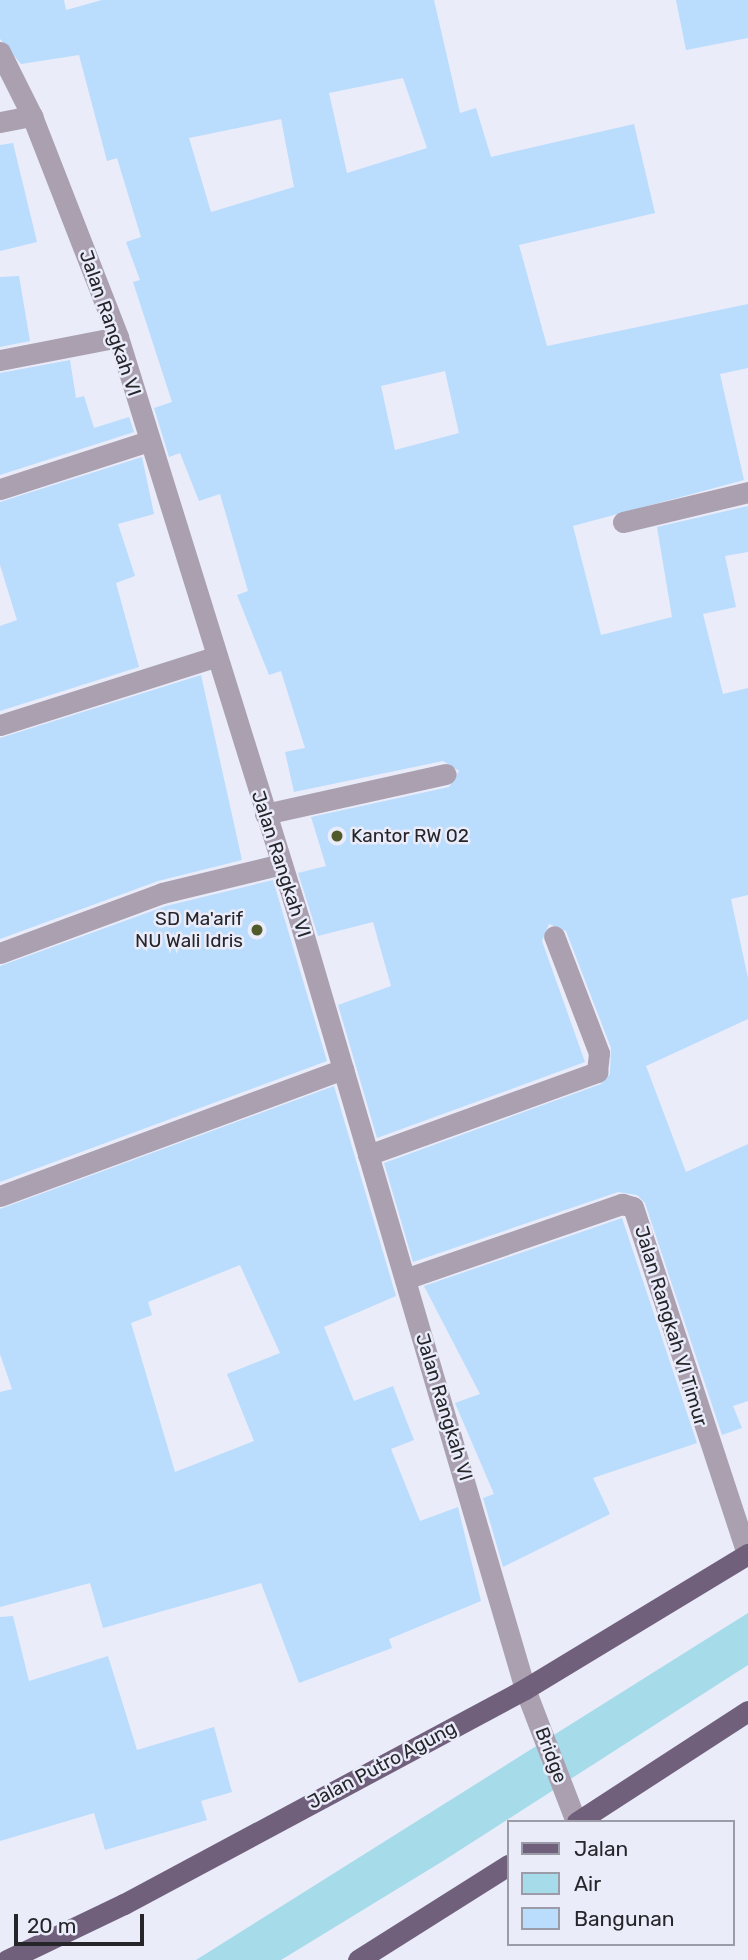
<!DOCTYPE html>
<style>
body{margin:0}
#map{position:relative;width:748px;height:1960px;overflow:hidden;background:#eaecfa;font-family:Rubik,sans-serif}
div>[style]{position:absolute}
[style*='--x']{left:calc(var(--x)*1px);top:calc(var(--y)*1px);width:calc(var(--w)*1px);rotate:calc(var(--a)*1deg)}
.water>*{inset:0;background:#a6dbe9}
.building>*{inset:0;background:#badcfd}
.minor>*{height:21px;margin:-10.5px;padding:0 10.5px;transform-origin:10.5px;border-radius:10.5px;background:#aaa0b0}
.major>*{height:21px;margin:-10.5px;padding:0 10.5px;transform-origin:10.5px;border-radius:10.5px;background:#71607c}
.dots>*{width:19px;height:19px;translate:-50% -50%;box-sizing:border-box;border:4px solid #eaecfa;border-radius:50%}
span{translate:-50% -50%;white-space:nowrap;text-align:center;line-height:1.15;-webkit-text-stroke:5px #eaecfa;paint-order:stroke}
.street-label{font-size:19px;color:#25252a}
.poi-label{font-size:19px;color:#25252a}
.left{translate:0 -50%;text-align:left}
.right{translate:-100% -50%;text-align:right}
.legend{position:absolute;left:507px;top:1820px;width:228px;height:126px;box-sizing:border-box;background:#eaecfa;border:2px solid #9b9ca7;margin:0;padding:9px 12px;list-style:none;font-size:21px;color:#25252a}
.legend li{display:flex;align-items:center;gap:14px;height:35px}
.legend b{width:35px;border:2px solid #9b9ca7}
.scale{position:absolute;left:14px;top:1914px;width:130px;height:32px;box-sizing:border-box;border:4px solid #25252a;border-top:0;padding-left:9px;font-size:21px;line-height:24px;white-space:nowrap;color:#25252a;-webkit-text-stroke:5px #eaecfa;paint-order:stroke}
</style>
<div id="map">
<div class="water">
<div style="clip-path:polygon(748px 1613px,748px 1665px,443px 1861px,281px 1960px,196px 1960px)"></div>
</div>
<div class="building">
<div style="clip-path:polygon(evenodd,0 0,64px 0,66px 10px,102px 0,434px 0,460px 113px,476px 108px,491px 157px,634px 124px,655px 213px,519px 245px,547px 346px,748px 304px,748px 368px,720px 374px,744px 480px,573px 526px,601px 635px,672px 617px,657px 527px,748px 506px,748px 552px,725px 556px,736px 607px,703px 614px,723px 694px,748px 688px,748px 895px,731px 899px,748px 978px,748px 1019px,646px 1066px,686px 1172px,748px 1144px,748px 1401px,733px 1406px,742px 1428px,722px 1435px,645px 1203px,637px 1195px,618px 1192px,413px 1262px,384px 1163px,601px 1084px,610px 1074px,611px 1048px,566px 931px,549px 924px,542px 941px,585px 1062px,377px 1138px,338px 1005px,391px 986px,373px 922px,318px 936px,298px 873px,326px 866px,311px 817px,449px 787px,459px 771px,443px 761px,294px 792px,285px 752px,305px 748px,281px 671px,269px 675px,237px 595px,248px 591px,220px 494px,199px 501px,180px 453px,169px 457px,154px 408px,172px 402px,133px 282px,140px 280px,126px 242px,141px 237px,117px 158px,107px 161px,79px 55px,21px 64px,0 39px,0 0,403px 78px,427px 148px,347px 173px,329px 93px,403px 78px,0 0,281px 119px,294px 187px,211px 212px,189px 138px,281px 119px,0 0,445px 371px,459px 433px,395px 450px,381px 386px,445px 371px)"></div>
<div style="clip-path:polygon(676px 0,748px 0,748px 38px,686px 50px)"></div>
<div style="clip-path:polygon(13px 143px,37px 242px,0 251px,0 145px)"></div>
<div style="clip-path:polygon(19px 276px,30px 341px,0 347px,0 277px)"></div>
<div style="clip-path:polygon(70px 360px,76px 398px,84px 396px,94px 428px,129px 417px,134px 432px,0 475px,0 373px)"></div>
<div style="clip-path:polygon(142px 457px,154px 514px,118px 524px,135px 576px,116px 583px,139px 667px,0 711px,0 626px,17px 620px,0 565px,0 502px)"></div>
<div style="clip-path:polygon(201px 675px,242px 860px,158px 881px,0 939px,0 738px)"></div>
<div style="clip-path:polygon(273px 880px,327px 1061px,0 1182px,0 966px,166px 906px)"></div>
<div style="clip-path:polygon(evenodd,334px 1086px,396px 1296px,324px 1327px,354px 1401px,393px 1386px,414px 1440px,391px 1449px,420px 1521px,458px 1507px,481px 1601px,389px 1639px,392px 1648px,299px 1683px,261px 1583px,103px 1628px,90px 1583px,0 1607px,0 1392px,12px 1389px,0 1354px,0 1209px,334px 1086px,240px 1265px,280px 1353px,227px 1374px,254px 1441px,175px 1472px,131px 1323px,152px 1315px,148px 1302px,240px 1265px)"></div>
<div style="clip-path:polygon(622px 1218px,697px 1443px,593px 1478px,610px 1514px,503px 1567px,483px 1498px,494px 1494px,455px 1403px,480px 1394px,424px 1286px)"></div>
<div style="clip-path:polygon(13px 1616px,29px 1681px,108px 1656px,137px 1750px,214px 1727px,232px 1792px,201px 1801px,207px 1820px,105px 1850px,94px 1813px,0 1841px,0 1617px)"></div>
</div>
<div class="minor">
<div style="--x:0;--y:52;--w:72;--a:63.4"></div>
<div style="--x:32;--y:116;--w:237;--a:68.7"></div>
<div style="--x:118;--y:337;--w:609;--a:72.72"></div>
<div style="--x:299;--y:919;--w:802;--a:73.64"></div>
<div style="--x:525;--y:1689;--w:142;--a:69"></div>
<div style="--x:0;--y:122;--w:33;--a:-11"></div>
<div style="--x:0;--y:360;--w:120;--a:-11"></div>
<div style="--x:0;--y:489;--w:157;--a:-17.9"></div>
<div style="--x:623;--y:522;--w:129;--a:-13.5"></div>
<div style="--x:0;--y:725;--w:225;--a:-17.6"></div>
<div style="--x:265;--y:814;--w:185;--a:-12.5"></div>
<div style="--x:0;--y:953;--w:173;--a:-20.3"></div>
<div style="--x:162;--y:893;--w:123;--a:-13.6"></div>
<div style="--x:368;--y:1155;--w:244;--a:-19.9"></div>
<div style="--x:597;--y:1072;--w:19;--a:-84"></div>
<div style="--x:599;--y:1053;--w:125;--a:-111"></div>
<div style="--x:0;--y:1196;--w:366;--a:-20.3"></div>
<div style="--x:405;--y:1279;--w:230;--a:-19.1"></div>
<div style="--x:622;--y:1204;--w:11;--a:15"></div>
<div style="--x:633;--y:1207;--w:365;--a:71.8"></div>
</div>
<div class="major">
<div style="--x:577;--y:1822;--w:204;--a:-33"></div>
<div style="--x:7;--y:1960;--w:130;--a:-25.6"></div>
<div style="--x:124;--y:1904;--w:455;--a:-28.2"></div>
<div style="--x:525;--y:1689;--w:261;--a:-31.2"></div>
<div style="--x:358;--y:1960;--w:178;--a:-32.3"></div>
</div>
<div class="dots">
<div style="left:337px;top:836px;background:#515b2a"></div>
<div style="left:257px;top:930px;background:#515b2a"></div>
</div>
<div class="street-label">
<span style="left:110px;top:323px;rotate:71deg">Jalan Rangkah VI</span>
<span style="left:281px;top:864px;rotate:72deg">Jalan Rangkah VI</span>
<span style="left:671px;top:1326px;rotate:73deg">Jalan Rangkah VI Timur</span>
<span style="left:444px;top:1407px;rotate:73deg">Jalan Rangkah VI</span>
<span style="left:551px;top:1755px;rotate:69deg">Bridge</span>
<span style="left:382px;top:1765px;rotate:-28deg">Jalan Putro Agung</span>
</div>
<div class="poi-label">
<span class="left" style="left:351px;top:836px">Kantor RW 02</span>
<span class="right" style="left:243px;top:930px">SD Ma'arif<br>NU Wali Idris</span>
</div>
<ul class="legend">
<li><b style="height:9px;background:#71607c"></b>Jalan</li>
<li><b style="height:19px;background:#a6dbe9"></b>Air</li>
<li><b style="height:19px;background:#badcfd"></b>Bangunan</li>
</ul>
<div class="scale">20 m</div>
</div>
